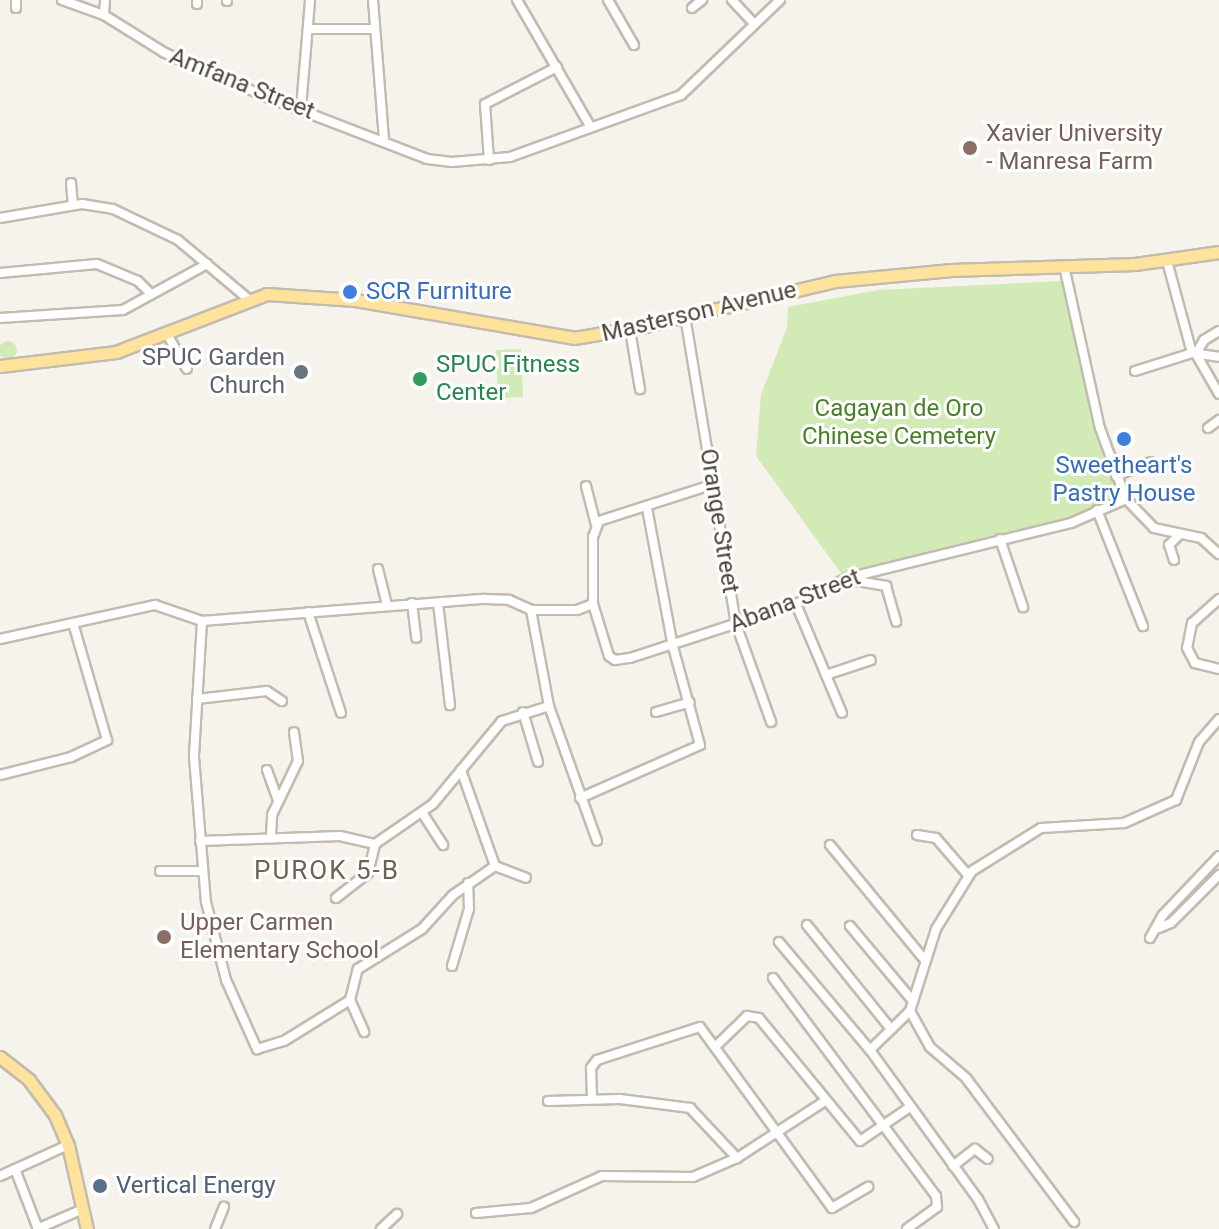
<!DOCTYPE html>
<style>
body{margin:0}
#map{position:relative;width:1219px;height:1229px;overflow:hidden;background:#f6f3ec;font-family:Roboto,sans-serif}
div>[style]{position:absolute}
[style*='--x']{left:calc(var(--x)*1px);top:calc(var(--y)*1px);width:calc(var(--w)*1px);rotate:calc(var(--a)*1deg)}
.green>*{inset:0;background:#d2eab5}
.round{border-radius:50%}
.roads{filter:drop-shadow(2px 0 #c2bbae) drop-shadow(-2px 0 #c2bbae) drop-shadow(0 2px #c2bbae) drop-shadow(0 -2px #c2bbae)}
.minor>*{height:8px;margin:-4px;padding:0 4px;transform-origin:4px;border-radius:4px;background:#fff}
.major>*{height:11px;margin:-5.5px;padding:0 5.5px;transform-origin:5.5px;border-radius:5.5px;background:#ffe39c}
.dots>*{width:22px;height:22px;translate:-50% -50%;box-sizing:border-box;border:4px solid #fff;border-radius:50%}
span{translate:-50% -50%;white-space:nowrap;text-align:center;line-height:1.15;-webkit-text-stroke:6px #fff;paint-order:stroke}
.street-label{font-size:24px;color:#4b4439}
.education-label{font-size:24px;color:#785e54}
.left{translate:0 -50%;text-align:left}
.shop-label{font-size:24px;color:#366cbe}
.worship-label{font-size:24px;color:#5b616d}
.right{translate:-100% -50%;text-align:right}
.leisure-label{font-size:24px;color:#27864d}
.park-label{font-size:24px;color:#4a7f2a}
.service-label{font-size:24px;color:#4e5e75}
.neighbourhood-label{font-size:26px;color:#6e6250;letter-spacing:2px}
</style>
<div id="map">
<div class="green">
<div style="clip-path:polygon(1063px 281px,1088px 397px,1122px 499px,1070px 521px,843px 576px,756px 456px,761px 394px,787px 328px,788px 307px,878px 290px)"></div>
<div class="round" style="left:-1px;top:341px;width:18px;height:18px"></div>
<div style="clip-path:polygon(521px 349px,523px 397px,498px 398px,496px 350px)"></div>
</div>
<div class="roads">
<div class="minor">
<div style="--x:62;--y:0;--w:45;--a:19.7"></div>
<div style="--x:104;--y:15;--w:72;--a:31.9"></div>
<div style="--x:165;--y:53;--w:113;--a:23.4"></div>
<div style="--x:269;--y:98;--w:169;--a:21.1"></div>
<div style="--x:427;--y:159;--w:25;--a:7"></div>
<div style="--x:452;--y:162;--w:58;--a:-4.9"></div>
<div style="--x:510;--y:157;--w:182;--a:-19.9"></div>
<div style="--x:681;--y:95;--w:137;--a:-43.8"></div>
<div style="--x:373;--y:0;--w:140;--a:85.5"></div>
<div style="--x:517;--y:0;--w:146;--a:59.9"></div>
<div style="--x:608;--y:0;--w:52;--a:60"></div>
<div style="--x:732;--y:0;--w:33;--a:47"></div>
<div style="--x:227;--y:1;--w:1;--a:-90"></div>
<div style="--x:197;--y:4;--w:4;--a:-90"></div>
<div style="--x:16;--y:8;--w:8;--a:-90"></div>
<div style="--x:692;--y:8;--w:13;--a:-39"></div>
<div style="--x:104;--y:15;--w:15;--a:-86"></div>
<div style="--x:308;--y:29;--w:67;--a:0"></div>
<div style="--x:301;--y:108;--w:108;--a:-85.2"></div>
<div style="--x:489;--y:160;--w:56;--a:-94.1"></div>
<div style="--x:485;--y:104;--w:81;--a:-27.2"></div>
<div style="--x:71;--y:183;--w:22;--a:85"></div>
<div style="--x:0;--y:218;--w:83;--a:-9.7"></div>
<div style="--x:82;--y:204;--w:31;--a:9"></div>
<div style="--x:113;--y:209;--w:72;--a:25.5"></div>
<div style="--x:178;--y:240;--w:90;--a:40"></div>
<div style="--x:1167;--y:261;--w:95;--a:74.8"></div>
<div style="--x:1064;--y:266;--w:166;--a:77.5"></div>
<div style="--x:1100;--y:428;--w:76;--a:69.9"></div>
<div style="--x:1126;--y:499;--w:40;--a:46"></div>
<div style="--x:1154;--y:528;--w:48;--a:12"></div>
<div style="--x:1201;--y:538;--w:24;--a:42"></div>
<div style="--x:0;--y:273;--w:97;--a:-5.3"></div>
<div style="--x:97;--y:264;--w:44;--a:22.5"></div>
<div style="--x:138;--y:281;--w:18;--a:45"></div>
<div style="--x:685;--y:316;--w:312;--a:80.6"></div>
<div style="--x:736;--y:624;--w:104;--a:70.3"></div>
<div style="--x:0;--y:318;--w:123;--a:-3.7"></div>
<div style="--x:123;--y:310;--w:96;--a:-28.7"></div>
<div style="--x:630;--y:330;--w:60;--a:80.4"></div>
<div style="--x:1219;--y:331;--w:17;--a:149"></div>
<div style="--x:1204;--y:340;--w:16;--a:120"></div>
<div style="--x:1196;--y:354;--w:46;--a:60.1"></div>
<div style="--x:167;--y:334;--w:40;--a:60.3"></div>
<div style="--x:1135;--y:371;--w:60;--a:-17.5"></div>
<div style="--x:1192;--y:353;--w:27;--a:8"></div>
<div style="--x:1208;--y:428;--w:14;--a:-36"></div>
<div style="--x:1116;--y:476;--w:37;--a:-22"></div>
<div style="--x:586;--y:486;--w:40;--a:75.6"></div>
<div style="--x:1097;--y:510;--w:125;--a:68.4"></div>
<div style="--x:1000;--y:539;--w:72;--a:71.3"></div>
<div style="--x:1174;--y:560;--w:16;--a:-108"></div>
<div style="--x:1169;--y:545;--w:13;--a:-45"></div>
<div style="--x:378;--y:569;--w:37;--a:76"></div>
<div style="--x:846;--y:579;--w:41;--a:9.9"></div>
<div style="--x:886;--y:586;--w:37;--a:74"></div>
<div style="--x:1219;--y:599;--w:36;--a:138"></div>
<div style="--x:1192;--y:623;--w:25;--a:101"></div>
<div style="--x:1187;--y:648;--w:17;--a:62"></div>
<div style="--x:1195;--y:663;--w:25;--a:14"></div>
<div style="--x:412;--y:603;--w:35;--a:83"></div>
<div style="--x:438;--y:603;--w:103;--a:83.3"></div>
<div style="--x:593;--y:604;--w:54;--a:72.9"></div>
<div style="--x:609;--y:656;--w:7;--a:34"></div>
<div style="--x:615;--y:660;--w:15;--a:-8"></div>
<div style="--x:630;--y:658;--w:175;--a:-18"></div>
<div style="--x:796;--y:604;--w:57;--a:-27"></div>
<div style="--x:847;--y:578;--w:231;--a:-13.8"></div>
<div style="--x:1071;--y:523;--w:60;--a:-23.6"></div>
<div style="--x:796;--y:604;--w:118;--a:67.1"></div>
<div style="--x:531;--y:610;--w:98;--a:79.4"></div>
<div style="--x:549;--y:706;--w:143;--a:70.4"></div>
<div style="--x:308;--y:612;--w:106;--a:71.9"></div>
<div style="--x:202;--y:621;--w:136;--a:93.4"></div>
<div style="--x:194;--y:757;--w:145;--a:85.3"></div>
<div style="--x:206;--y:902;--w:81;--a:75.6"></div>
<div style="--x:226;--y:980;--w:76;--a:65.8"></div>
<div style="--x:257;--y:1049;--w:28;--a:-17"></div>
<div style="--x:284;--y:1041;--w:78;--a:-31.8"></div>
<div style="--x:350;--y:1000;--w:32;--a:-76"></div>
<div style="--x:358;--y:969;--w:75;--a:-32"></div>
<div style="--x:422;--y:929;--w:46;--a:-47.6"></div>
<div style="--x:453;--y:895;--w:51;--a:-34.6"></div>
<div style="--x:0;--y:639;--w:159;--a:-12.4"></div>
<div style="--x:155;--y:605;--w:50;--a:18.8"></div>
<div style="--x:202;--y:621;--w:283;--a:-4.5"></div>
<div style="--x:484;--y:599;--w:25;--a:2"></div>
<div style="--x:509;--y:600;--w:24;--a:24"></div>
<div style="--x:531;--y:610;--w:46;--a:0"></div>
<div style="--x:577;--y:610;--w:17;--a:-21"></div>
<div style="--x:593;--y:604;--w:67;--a:-90"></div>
<div style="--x:593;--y:537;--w:17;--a:-69"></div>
<div style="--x:599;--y:521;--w:121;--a:-17.8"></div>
<div style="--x:826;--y:675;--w:47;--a:-18.4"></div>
<div style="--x:197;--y:699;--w:70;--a:-6.5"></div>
<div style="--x:267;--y:691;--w:18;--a:34"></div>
<div style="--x:523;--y:712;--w:52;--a:73.3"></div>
<div style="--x:656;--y:712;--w:35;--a:-16"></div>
<div style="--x:267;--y:770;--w:33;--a:70"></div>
<div style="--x:461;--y:770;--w:102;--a:70.5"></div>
<div style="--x:495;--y:866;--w:33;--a:21"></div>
<div style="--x:0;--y:775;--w:73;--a:-14.2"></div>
<div style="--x:71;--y:757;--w:40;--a:-25"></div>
<div style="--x:107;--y:740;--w:122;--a:-106.2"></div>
<div style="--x:580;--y:798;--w:131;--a:-23.8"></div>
<div style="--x:700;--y:745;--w:102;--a:-105.4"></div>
<div style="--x:673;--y:647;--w:141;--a:-100.6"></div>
<div style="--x:423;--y:814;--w:37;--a:57"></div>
<div style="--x:917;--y:835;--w:19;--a:9"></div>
<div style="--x:936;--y:838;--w:49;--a:49.1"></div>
<div style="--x:271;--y:836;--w:21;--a:-87"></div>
<div style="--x:272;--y:815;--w:60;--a:-64.3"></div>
<div style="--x:298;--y:761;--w:29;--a:-98"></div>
<div style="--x:200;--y:841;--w:140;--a:-2"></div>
<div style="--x:340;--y:836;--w:36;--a:13"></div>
<div style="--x:375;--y:844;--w:70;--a:-34.6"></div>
<div style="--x:433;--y:804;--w:108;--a:-50.3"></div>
<div style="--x:502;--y:721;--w:49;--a:-17.7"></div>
<div style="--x:830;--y:845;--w:148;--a:50.5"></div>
<div style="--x:160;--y:871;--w:42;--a:0"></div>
<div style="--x:336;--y:898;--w:41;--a:-38"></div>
<div style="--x:368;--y:873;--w:30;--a:-76"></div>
<div style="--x:807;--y:925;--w:134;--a:51.1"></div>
<div style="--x:850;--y:926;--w:98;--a:50"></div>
<div style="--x:1159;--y:928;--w:13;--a:-23"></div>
<div style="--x:1171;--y:923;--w:68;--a:-45"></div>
<div style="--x:1150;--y:938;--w:26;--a:-61"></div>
<div style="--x:1163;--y:915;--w:81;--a:-46.5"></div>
<div style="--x:779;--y:942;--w:141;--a:49.9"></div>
<div style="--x:870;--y:1050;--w:184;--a:54.1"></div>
<div style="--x:978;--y:1199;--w:34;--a:62"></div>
<div style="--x:452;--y:966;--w:59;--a:-73.4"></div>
<div style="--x:469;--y:909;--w:26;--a:-92"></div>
<div style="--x:773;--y:978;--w:272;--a:53.2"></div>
<div style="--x:936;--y:1196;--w:11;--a:85"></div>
<div style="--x:937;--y:1207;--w:37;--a:144"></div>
<div style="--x:350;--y:1000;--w:35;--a:66"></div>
<div style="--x:910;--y:1011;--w:41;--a:60.9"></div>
<div style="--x:930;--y:1047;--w:48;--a:40.7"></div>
<div style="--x:966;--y:1078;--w:180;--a:53.1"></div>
<div style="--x:716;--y:1046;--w:43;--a:-44.1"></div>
<div style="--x:747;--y:1016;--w:12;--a:9"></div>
<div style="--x:759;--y:1018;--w:159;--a:50.6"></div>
<div style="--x:860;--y:1141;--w:60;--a:-34.2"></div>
<div style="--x:870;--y:1050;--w:56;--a:-44.3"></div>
<div style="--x:910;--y:1011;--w:86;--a:-72.4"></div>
<div style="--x:936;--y:929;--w:68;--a:-58.2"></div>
<div style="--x:972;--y:871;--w:81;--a:-31.9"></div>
<div style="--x:1041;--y:828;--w:83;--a:-3.4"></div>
<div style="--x:1124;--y:823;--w:57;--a:-23.9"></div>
<div style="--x:1176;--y:800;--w:62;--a:-68.4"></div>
<div style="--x:1199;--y:742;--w:30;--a:-49"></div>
<div style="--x:592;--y:1097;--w:29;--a:-92"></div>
<div style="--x:591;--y:1068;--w:10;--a:-53"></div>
<div style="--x:597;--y:1060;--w:108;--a:-17.8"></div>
<div style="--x:700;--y:1027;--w:224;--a:53.9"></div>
<div style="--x:832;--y:1208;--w:42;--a:-30.3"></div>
<div style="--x:548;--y:1101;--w:72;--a:-1.6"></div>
<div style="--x:620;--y:1099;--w:71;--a:7.3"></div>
<div style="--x:690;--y:1108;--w:69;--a:46.8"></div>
<div style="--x:737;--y:1158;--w:105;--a:-32.9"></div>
<div style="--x:953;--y:1166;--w:28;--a:-38"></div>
<div style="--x:975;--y:1149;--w:16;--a:38"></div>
<div style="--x:15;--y:1169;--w:64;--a:69"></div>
<div style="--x:0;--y:1176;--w:75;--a:-24.5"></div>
<div style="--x:476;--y:1213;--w:55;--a:-5.2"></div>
<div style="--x:531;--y:1208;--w:78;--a:-24.3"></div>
<div style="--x:602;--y:1176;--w:91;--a:0.6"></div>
<div style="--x:693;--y:1177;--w:48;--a:-23.4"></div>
<div style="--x:37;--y:1229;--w:48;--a:-23.4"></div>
<div style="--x:215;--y:1229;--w:24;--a:-68"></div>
<div style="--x:381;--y:1229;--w:22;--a:-43"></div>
</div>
<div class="major">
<div style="--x:0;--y:366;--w:117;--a:-6.9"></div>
<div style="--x:116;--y:352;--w:162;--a:-21"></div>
<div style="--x:267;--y:294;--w:88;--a:3.9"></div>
<div style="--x:355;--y:300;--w:222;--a:9.8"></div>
<div style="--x:574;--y:338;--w:72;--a:-9.6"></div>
<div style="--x:645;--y:326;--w:195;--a:-13.3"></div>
<div style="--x:835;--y:281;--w:117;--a:-5.4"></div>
<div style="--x:951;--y:270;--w:184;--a:-1.9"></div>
<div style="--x:1135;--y:264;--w:85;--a:-8.1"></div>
<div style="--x:0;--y:1057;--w:37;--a:38"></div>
<div style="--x:29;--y:1080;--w:44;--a:53.4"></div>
<div style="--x:55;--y:1115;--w:33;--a:67"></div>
<div style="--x:68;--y:1145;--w:86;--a:77.3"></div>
</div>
</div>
<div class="dots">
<div style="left:970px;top:148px;background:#8d6e63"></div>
<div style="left:350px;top:292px;background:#3f7fe0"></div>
<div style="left:301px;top:372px;background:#6b7280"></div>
<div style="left:420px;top:379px;background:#2e9e5b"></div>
<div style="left:1124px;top:439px;background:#3f7fe0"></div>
<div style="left:164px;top:937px;background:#8d6e63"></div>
<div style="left:100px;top:1186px;background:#5c6f8a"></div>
</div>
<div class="street-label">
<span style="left:242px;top:84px;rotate:22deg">Amfana Street</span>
<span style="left:699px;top:312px;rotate:-13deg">Masterson Avenue</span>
<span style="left:719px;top:521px;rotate:81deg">Orange Street</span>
<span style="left:795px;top:601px;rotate:-21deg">Abana Street</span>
</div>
<div class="education-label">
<span class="left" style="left:986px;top:148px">Xavier University<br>- Manresa Farm</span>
<span class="left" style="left:180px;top:937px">Upper Carmen<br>Elementary School</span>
</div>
<div class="shop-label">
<span class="left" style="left:366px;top:292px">SCR Furniture</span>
<span style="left:1124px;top:480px">Sweetheart's<br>Pastry House</span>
</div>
<div class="worship-label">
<span class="right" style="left:285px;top:372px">SPUC Garden<br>Church</span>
</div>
<div class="leisure-label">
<span class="left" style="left:436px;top:379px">SPUC Fitness<br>Center</span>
</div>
<div class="park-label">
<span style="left:899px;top:423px">Cagayan de Oro<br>Chinese Cemetery</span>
</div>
<div class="service-label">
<span class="left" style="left:116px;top:1186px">Vertical Energy</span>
</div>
<div class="neighbourhood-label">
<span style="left:327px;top:871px">PUROK 5-B</span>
</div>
</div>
